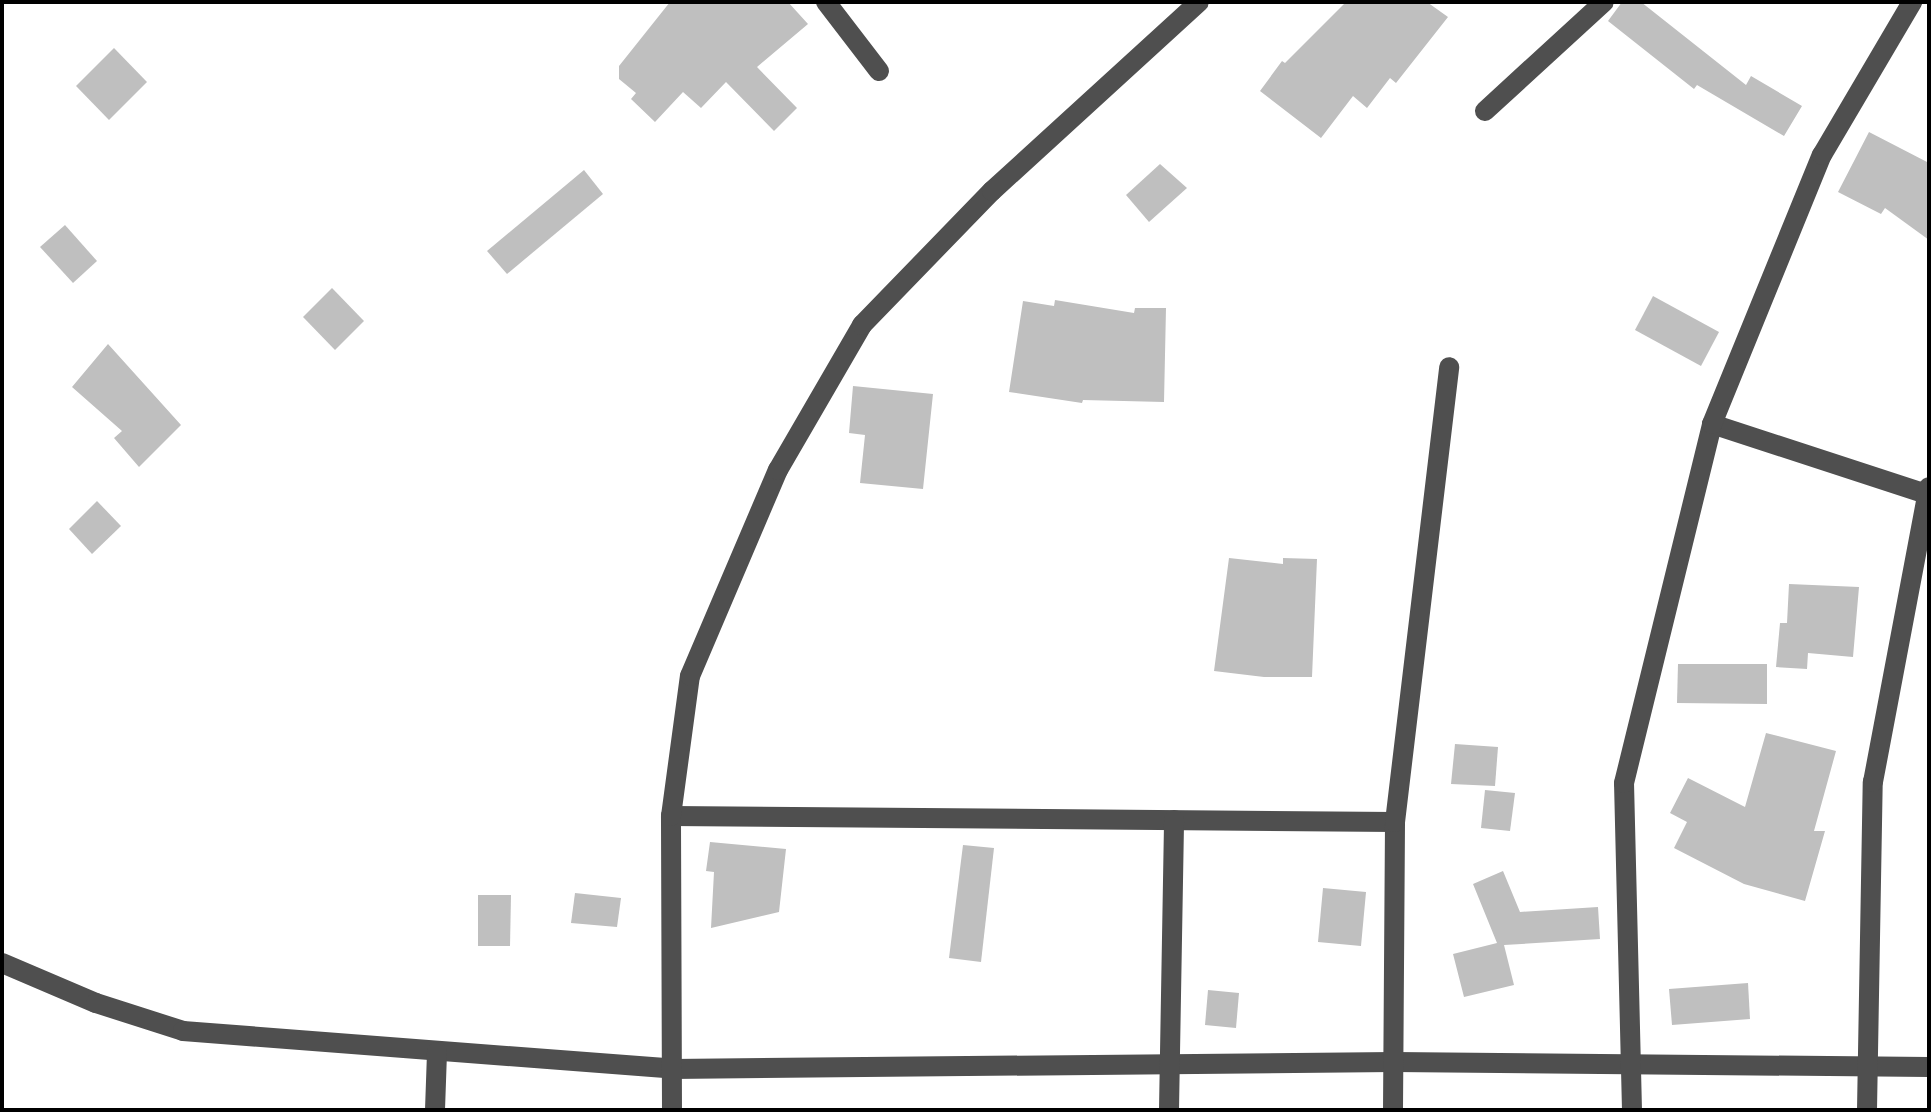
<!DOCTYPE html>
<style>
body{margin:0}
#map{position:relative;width:1931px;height:1112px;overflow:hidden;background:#fff;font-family:"Fira Sans Condensed",sans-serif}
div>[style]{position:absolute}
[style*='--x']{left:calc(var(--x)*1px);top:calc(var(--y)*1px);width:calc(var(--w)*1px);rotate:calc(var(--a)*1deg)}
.building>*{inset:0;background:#bfbfbf}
.minor>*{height:20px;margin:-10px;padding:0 10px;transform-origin:10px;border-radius:10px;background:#4f4f4f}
span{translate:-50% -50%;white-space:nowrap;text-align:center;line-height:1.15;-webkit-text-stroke:7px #fff;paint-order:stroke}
.frame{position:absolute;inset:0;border:4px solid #000;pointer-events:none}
</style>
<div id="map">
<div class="building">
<div style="clip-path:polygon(670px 2px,788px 2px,808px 24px,757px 67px,797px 108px,774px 131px,726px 82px,701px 108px,683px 92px,655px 122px,631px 99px,636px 93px,619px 79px,619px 66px)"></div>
<div style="clip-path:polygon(1346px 2px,1427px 2px,1448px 17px,1396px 83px,1390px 78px,1367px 108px,1353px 96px,1321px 138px,1260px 91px,1282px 61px,1285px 63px)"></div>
<div style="clip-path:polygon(1622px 2px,1641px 2px,1746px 85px,1751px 76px,1802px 106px,1784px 136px,1697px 85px,1694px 89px,1608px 21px)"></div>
<div style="clip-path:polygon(114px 48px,147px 82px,109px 120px,76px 86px)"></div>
<div style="clip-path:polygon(1869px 132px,1929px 163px,1929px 240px,1885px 208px,1881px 214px,1838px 192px)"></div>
<div style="clip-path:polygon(1160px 164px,1187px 188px,1149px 222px,1126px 195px)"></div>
<div style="clip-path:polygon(584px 170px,603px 194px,507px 274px,487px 251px)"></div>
<div style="clip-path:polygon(65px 225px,97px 261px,73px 283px,40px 247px)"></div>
<div style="clip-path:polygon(332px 288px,364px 321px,335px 350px,303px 317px)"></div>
<div style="clip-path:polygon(1653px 296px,1719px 332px,1701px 366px,1635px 330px)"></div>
<div style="clip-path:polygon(1055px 300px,1134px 313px,1135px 308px,1166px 308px,1164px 402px,1083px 400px,1082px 403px,1009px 392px,1023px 301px,1054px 306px)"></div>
<div style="clip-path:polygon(108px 344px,181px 425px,139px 467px,114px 438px,122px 431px,72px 387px)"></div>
<div style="clip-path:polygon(853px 386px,933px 394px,923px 489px,860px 483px,865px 435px,849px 433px)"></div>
<div style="clip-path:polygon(97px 501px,121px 526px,92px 554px,69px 529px)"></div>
<div style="clip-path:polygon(1229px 558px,1283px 564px,1283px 558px,1317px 559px,1312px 677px,1264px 677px,1214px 671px)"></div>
<div style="clip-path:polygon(1789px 584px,1859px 587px,1853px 657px,1808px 653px,1807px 669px,1776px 667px,1780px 623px,1787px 623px)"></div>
<div style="clip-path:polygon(1678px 664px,1767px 664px,1767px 704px,1677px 703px)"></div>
<div style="clip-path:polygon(1766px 733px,1836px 751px,1814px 831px,1825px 831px,1805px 901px,1744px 884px,1674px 848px,1687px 822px,1670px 813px,1688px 778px,1745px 807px)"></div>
<div style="clip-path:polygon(1455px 744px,1498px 747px,1495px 786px,1451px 784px)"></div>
<div style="clip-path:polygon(1485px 790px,1515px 793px,1510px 831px,1481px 828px)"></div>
<div style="clip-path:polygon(710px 842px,786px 849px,779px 912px,711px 928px,714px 872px,706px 871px)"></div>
<div style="clip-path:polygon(963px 845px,994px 848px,981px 962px,949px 958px)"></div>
<div style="clip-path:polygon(1503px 871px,1520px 912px,1598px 907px,1600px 939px,1504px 945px,1514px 985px,1464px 997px,1453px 954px,1497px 943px,1473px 884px)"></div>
<div style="clip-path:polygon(1323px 888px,1366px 892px,1361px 946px,1318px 942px)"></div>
<div style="clip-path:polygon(575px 893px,621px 898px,617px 927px,571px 923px)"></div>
<div style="clip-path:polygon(478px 895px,511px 895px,510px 946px,478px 946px)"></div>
<div style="clip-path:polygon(1748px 983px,1750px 1019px,1672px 1025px,1669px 989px)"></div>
<div style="clip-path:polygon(1208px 990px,1239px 993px,1236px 1028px,1205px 1025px)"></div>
</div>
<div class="minor">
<div style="--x:826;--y:2;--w:87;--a:52.5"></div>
<div style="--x:1485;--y:111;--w:161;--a:-42.5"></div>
<div style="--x:1712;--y:424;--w:228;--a:18.1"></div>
<div style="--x:671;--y:816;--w:724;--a:0.47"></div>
<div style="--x:2;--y:963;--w:102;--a:23.1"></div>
<div style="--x:96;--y:1003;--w:91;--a:17.8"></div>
<div style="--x:183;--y:1031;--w:490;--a:4.4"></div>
<div style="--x:672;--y:1069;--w:722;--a:-0.56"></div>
<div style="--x:1394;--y:1062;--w:535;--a:0.54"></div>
<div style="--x:435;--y:1110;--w:58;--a:-88"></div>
<div style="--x:672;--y:1110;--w:294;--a:-90.2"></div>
<div style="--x:671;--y:816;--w:141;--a:-82.3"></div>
<div style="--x:690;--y:676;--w:224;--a:-66.9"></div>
<div style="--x:778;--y:470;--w:168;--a:-59.9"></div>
<div style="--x:862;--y:325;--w:187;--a:-45.9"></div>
<div style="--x:992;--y:191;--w:280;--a:-42.4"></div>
<div style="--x:1169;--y:1110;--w:290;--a:-89"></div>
<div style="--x:1393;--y:1110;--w:288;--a:-89.6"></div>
<div style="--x:1395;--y:822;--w:458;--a:-83.2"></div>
<div style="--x:1632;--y:1110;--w:327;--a:-91.4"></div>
<div style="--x:1624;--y:783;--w:370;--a:-76.2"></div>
<div style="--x:1712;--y:424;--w:291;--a:-67.8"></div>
<div style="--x:1822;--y:155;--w:178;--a:-59.5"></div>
<div style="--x:1867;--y:1110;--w:328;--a:-89"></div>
<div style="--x:1873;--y:782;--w:300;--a:-79.3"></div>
</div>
<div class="frame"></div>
</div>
